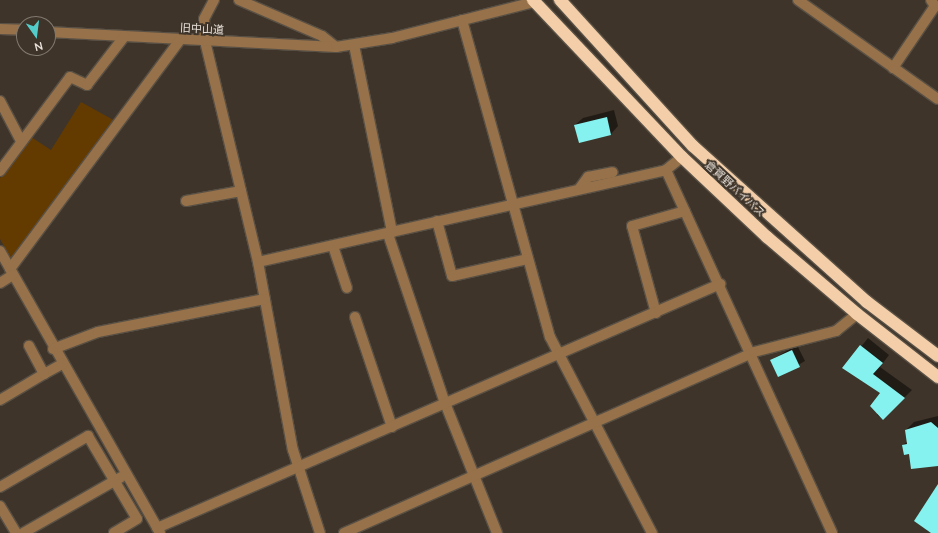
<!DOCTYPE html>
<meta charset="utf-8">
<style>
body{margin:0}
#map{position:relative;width:938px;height:533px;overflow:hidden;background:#3e3429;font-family:Mulish,"Noto Sans JP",sans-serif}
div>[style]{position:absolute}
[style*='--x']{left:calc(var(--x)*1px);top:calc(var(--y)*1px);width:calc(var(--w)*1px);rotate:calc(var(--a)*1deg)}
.green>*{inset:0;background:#633a00}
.shadow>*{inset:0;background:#0007}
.building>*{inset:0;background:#85f2ef}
.roads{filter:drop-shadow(1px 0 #595045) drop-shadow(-1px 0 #595045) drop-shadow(0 1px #595045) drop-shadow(0 -1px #595045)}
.minor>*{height:10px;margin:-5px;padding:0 5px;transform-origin:5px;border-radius:5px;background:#967149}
.highway>*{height:12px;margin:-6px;padding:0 6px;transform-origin:6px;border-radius:6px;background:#f3cea9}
span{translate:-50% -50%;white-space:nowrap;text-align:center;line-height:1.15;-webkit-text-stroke:4px #3e3429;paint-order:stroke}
.street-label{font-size:11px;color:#e9e2db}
.north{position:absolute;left:16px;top:16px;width:40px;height:40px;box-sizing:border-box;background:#3e3429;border:1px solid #827a70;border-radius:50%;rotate:166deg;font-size:11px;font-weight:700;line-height:16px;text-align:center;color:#e9e2db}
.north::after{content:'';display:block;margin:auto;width:14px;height:18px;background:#53cdcb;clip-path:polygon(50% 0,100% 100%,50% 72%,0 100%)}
</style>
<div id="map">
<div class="green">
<div style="clip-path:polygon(81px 102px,117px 122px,11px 258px,0 239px,0 178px,31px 137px,51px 150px)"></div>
</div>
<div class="shadow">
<div style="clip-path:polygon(614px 110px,618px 126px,611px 134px,575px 125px,583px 118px)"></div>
<div style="clip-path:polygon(868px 338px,889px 355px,880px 367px,912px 390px,883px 419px,877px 415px,882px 393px,844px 368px)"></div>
<div style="clip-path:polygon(797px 345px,805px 361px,779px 376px,771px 360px)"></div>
<div style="clip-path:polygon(938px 416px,938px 465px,909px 453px,903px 445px,908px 441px,906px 430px,914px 422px)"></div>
</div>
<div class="building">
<div style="clip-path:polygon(607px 117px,611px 135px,579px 143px,574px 125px)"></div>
<div style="clip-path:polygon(860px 345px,883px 363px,873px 374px,905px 398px,883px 420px,870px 406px,880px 393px,842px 368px)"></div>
<div style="clip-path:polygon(792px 350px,800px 367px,778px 377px,770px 360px)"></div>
<div style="clip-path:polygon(931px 422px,938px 428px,938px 466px,911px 469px,909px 454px,904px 455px,902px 445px,907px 444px,905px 430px)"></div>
<div style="clip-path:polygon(938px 484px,938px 533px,931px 533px,914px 521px)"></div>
</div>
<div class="roads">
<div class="minor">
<div style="--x:214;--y:0;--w:21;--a:118"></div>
<div style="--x:204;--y:19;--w:22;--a:87"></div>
<div style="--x:205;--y:41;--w:227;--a:76.5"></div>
<div style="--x:258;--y:262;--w:191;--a:79.5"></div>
<div style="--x:293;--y:450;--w:87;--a:72"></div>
<div style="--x:239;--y:0;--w:90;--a:23.4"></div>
<div style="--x:322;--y:36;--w:18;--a:38"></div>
<div style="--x:798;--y:0;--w:171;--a:35.3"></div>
<div style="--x:462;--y:20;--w:329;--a:74.5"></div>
<div style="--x:550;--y:337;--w:221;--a:62.5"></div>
<div style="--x:0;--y:29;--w:24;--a:2"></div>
<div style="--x:48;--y:32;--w:288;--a:3"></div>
<div style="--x:336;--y:47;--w:57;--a:-9.1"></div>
<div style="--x:392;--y:38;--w:146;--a:-14.2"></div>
<div style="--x:354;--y:45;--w:191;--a:78.5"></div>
<div style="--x:893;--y:68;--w:75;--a:-55.9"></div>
<div style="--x:935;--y:6;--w:7;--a:-124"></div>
<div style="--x:0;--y:101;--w:45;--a:62.3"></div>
<div style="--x:682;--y:157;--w:21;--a:141"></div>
<div style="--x:666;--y:170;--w:399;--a:65.4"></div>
<div style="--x:0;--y:171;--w:117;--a:-53.3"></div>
<div style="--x:70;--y:77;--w:19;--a:25"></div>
<div style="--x:87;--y:85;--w:61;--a:-52.4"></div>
<div style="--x:580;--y:188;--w:14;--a:-54"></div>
<div style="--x:588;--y:177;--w:25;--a:-11"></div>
<div style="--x:186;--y:201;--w:56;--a:-10.3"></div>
<div style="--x:437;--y:221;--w:57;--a:74.7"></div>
<div style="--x:452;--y:276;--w:78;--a:-12.6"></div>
<div style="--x:388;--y:234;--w:178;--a:71.4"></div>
<div style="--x:445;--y:403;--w:140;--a:68.2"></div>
<div style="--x:333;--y:246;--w:44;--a:71.6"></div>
<div style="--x:0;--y:251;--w:324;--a:60.4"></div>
<div style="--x:258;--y:262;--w:418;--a:-12.7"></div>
<div style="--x:10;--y:269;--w:287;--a:-53.4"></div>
<div style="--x:0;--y:283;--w:15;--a:-32"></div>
<div style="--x:656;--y:313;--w:90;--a:-105.4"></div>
<div style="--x:632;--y:226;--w:55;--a:-15.8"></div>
<div style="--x:355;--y:317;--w:116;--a:71.4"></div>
<div style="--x:53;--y:349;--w:48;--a:-20.7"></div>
<div style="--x:98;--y:332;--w:170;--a:-11.2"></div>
<div style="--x:44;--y:374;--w:21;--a:-29"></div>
<div style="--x:0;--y:400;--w:51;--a:-30.6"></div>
<div style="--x:44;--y:374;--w:32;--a:-118"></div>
<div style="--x:0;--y:487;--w:102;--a:-30.1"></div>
<div style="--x:88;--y:436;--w:96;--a:59.4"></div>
<div style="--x:137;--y:519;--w:27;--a:149"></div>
<div style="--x:0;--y:506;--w:31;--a:59"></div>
<div style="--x:157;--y:528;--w:614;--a:-23.43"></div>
<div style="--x:23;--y:533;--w:113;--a:-29.7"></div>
<div style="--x:344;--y:533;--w:448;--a:-23.8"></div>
<div style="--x:754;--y:352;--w:85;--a:-14.4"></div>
<div style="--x:836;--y:331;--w:27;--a:-39"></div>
</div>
<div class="highway">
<div style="--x:533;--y:0;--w:216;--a:46.5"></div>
<div style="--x:682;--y:157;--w:117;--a:43.3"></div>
<div style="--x:767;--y:237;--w:118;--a:40.5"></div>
<div style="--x:857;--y:314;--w:103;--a:37.9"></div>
<div style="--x:560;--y:0;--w:197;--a:47.7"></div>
<div style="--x:693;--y:146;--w:234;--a:41.9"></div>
<div style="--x:867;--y:302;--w:89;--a:37.3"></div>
</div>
</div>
<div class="street-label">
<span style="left:202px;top:29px;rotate:3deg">旧中山道</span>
<span style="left:735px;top:189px;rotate:43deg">倉賀野バイパス</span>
</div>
<div class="north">N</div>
</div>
